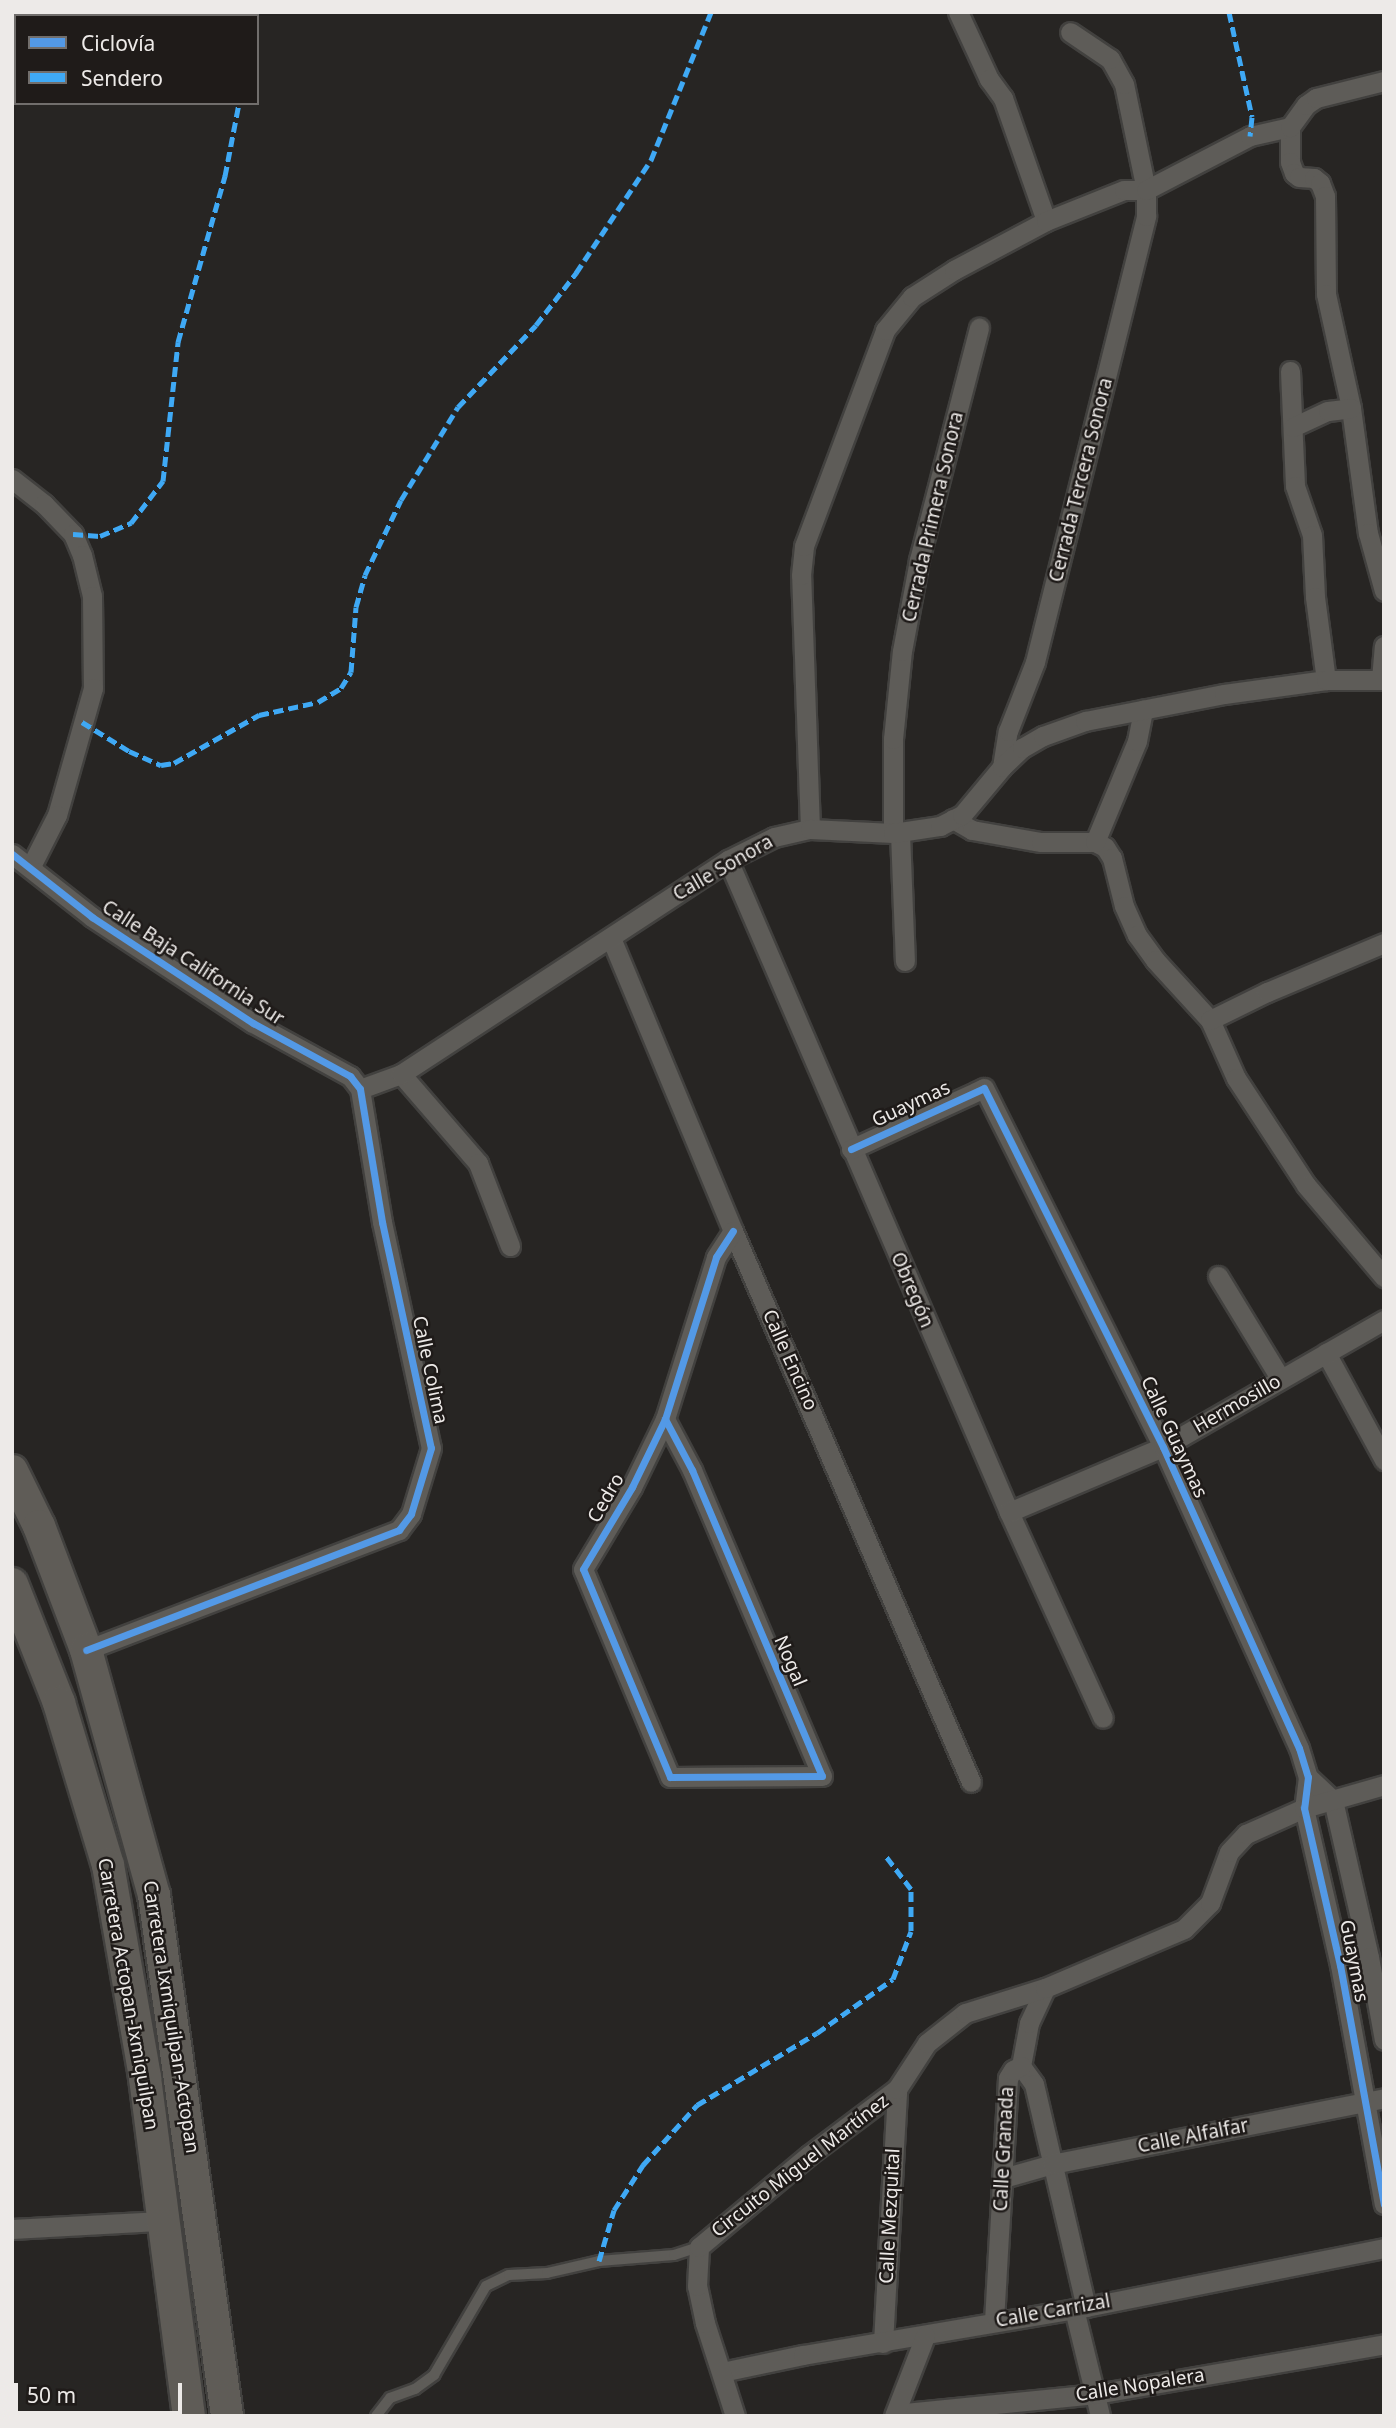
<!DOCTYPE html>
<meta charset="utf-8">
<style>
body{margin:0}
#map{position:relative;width:1396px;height:2428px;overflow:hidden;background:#272523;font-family:"Noto Sans",sans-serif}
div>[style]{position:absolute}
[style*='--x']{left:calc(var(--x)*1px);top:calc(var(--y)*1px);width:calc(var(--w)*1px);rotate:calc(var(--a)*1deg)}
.roads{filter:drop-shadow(2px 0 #42413f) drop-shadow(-2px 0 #42413f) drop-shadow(0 2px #42413f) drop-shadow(0 -2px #42413f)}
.service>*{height:10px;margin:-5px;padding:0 5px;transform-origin:5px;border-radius:5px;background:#5e5c58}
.minor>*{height:19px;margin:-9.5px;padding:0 9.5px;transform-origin:9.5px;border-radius:9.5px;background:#5e5c58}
.primary>*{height:32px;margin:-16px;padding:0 16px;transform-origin:16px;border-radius:16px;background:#5f5c57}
.quiet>*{height:5px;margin-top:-2.5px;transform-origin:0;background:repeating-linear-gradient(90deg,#3fa9f5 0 10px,transparent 0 15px)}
.cycleway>*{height:7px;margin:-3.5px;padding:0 3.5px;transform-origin:3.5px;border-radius:3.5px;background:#5399e6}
span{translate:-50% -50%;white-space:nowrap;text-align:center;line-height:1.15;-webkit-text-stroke:5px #1f1b19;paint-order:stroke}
.street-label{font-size:19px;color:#edeae8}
.frame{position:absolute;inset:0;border:14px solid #edeae8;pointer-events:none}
.legend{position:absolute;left:14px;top:14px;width:245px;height:91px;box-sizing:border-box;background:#1f1b19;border:2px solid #716e6c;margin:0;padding:9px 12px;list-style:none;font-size:21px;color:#edeae8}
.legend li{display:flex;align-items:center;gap:14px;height:35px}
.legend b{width:35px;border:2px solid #716e6c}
.scale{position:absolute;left:14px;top:2383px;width:168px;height:32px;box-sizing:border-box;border:4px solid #edeae8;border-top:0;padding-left:9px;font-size:21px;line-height:24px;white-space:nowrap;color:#edeae8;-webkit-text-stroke:5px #1f1b19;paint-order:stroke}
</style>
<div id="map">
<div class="roads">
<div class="service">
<div style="--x:376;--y:2416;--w:23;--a:-52"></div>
<div style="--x:390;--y:2398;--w:27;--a:-20"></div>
<div style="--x:415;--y:2389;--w:24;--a:-36"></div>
<div style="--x:434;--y:2375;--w:103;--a:-59.7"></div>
<div style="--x:486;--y:2286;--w:25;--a:-26"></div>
<div style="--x:509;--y:2275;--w:38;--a:-3"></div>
<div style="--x:547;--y:2273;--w:53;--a:-13"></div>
<div style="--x:599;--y:2261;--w:75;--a:-4.6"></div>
<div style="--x:674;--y:2255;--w:26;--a:-18"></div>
</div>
<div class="minor">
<div style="--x:958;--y:12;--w:74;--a:65.2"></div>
<div style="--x:989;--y:79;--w:24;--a:54"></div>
<div style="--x:1003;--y:98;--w:130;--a:70.7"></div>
<div style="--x:1290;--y:127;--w:35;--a:90"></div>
<div style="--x:1290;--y:162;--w:12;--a:70"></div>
<div style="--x:1294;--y:173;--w:6;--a:39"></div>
<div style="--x:1299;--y:177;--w:15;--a:4"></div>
<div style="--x:1314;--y:178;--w:8;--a:40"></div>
<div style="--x:1320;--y:183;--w:14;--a:69"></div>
<div style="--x:1325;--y:196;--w:98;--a:89.4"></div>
<div style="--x:1326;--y:294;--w:117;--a:77.6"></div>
<div style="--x:1351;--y:408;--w:126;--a:82.3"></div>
<div style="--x:1368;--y:533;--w:60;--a:74.6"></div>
<div style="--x:1290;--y:371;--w:115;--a:87.5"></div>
<div style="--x:1295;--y:486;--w:52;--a:70.9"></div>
<div style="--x:1312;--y:535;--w:62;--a:87.2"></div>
<div style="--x:1315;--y:597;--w:84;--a:82.5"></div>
<div style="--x:1293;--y:427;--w:38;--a:-25"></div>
<div style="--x:1328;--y:411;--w:23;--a:-7"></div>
<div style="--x:12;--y:479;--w:41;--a:38"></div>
<div style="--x:44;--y:504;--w:42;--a:46"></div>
<div style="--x:73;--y:534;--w:23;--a:67"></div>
<div style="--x:82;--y:555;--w:42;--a:76.3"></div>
<div style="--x:92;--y:596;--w:92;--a:89.4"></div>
<div style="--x:93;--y:688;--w:132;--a:105.8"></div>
<div style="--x:57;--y:815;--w:59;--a:117"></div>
<div style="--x:1381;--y:679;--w:33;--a:-85"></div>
<div style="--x:1002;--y:767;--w:36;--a:-81"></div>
<div style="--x:1008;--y:731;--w:74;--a:-68.6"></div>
<div style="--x:1035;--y:662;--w:460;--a:-76"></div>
<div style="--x:1146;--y:216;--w:26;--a:-90"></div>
<div style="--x:1146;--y:190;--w:108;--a:-101.7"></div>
<div style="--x:1124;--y:84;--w:29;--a:-119"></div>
<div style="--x:1110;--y:59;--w:48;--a:-146"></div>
<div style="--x:953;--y:819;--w:22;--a:30"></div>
<div style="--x:972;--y:830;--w:70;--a:9.9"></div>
<div style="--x:1041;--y:842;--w:54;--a:0"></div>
<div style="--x:1095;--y:842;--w:11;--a:27"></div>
<div style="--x:1105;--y:847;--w:13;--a:58"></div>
<div style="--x:1112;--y:858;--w:49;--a:76"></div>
<div style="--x:1124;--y:906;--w:32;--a:66"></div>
<div style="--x:1137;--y:935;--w:31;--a:54"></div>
<div style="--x:1155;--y:960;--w:81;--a:47.5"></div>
<div style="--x:1210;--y:1020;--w:64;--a:65.9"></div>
<div style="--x:1236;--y:1078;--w:128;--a:56.8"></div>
<div style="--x:1306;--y:1185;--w:121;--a:49.7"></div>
<div style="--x:810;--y:829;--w:254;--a:-92"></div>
<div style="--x:801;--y:575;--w:29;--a:-84"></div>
<div style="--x:804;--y:546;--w:231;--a:-69.4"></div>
<div style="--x:885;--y:330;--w:43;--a:-50.7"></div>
<div style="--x:912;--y:297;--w:50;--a:-32.7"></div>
<div style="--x:954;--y:270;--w:104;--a:-28"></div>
<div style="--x:1046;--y:221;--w:84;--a:-21.7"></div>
<div style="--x:1124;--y:190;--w:22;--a:0"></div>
<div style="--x:1146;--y:190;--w:117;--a:-27.4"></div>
<div style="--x:1250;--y:136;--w:41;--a:-12.7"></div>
<div style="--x:1290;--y:127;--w:27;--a:-54"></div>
<div style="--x:1306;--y:105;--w:12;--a:-35"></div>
<div style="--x:1316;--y:98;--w:70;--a:-14"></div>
<div style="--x:893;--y:833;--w:94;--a:-90"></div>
<div style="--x:893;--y:739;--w:88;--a:-84.2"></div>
<div style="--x:902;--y:651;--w:93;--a:-79.4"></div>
<div style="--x:919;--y:560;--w:240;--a:-75.5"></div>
<div style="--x:900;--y:833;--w:128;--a:87.8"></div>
<div style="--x:1095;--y:842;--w:109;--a:-67.4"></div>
<div style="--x:1137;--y:741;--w:32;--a:-79"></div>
<div style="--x:12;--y:854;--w:102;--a:38.2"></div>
<div style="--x:92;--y:917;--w:193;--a:33.4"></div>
<div style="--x:253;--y:1023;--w:111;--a:28.7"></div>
<div style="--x:350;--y:1076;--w:16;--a:52"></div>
<div style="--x:360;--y:1089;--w:135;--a:80.6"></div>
<div style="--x:382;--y:1222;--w:231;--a:77.8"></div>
<div style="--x:431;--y:1448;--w:69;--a:106.9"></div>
<div style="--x:411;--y:1514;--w:20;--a:127"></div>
<div style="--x:399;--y:1530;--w:335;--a:159"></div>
<div style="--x:728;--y:860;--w:710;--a:66.68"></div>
<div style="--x:1009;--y:1512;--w:226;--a:65.5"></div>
<div style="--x:611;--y:938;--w:317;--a:67.4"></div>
<div style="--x:733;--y:1231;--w:600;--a:66.64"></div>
<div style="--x:1210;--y:1020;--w:64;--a:-26.2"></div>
<div style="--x:1267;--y:992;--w:127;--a:-22.7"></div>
<div style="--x:401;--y:1074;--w:118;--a:49.1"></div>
<div style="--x:478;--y:1163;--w:89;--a:68.9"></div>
<div style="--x:360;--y:1089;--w:44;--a:-20.1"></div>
<div style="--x:401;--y:1074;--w:391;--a:-33.2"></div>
<div style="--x:728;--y:860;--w:51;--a:-26.6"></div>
<div style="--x:774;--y:837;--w:37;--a:-13"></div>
<div style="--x:810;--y:829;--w:83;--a:2.8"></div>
<div style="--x:893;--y:833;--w:48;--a:-8.5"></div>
<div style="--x:940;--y:826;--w:25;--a:-27"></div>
<div style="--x:962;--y:815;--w:62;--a:-50.2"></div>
<div style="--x:1002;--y:767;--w:28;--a:-44"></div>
<div style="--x:1022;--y:748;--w:24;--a:-30"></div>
<div style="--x:1043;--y:736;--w:45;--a:-19.7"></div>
<div style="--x:1085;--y:721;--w:142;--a:-11"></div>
<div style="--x:1224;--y:694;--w:103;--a:-7.8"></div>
<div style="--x:1326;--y:680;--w:58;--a:0"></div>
<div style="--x:851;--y:1149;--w:146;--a:-24.6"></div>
<div style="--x:984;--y:1088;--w:401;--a:63.5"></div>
<div style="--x:1163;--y:1447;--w:330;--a:65.7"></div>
<div style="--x:1299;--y:1748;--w:30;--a:73"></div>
<div style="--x:1308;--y:1777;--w:31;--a:97"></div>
<div style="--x:1304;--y:1808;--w:161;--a:77.1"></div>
<div style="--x:1340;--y:1965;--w:243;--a:79.6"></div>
<div style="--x:1218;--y:1276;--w:119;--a:58.7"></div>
<div style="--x:1326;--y:1353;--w:122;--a:61.5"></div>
<div style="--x:665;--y:1419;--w:58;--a:62.1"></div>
<div style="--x:692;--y:1470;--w:332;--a:67"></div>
<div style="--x:822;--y:1776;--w:152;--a:179.6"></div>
<div style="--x:670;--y:1777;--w:225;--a:-112.7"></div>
<div style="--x:583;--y:1569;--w:96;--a:-59.1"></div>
<div style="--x:632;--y:1487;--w:76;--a:-64.1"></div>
<div style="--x:665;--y:1419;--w:170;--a:-72.5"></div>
<div style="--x:716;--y:1257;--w:31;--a:-57"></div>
<div style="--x:1009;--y:1512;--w:167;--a:-22.9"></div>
<div style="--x:1163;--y:1447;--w:255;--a:-29.9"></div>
<div style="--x:1308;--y:1777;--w:34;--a:43"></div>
<div style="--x:1333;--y:1800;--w:161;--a:77.1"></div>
<div style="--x:1369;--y:1957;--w:84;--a:79.8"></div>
<div style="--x:1021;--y:2066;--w:22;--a:54"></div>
<div style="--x:1034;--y:2084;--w:229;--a:76.9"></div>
<div style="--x:1021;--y:2066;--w:44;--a:-79.5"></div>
<div style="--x:1029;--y:2023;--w:38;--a:-65"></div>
<div style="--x:1003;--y:2178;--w:51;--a:-15.9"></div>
<div style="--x:1052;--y:2164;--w:338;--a:-11.2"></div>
<div style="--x:12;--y:2229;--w:150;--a:-3.1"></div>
<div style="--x:1074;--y:2309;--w:110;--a:76.3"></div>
<div style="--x:994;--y:2321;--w:243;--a:-86.7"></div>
<div style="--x:1008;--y:2078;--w:9;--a:-58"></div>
<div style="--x:1013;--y:2070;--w:9;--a:-27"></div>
<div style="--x:883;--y:2343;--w:254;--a:-86.8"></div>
<div style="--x:722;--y:2372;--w:83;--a:-11.9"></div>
<div style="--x:803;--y:2355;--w:287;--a:-9.6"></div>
<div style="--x:1086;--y:2307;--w:304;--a:-11.2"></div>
<div style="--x:895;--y:2414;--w:202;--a:-5.7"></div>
<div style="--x:1096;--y:2394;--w:292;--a:-9.8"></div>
<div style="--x:735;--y:2416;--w:98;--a:-107.9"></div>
<div style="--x:705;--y:2323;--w:38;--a:-102"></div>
<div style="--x:697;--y:2286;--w:39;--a:-87"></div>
<div style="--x:699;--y:2247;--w:143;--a:-39.9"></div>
<div style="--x:809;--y:2155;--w:110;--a:-36.9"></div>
<div style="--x:897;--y:2089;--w:55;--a:-56.9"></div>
<div style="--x:927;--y:2043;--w:48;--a:-38.3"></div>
<div style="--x:965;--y:2013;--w:84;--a:-17.4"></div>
<div style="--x:1045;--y:1988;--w:151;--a:-23"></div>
<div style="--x:1184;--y:1929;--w:37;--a:-45"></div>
<div style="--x:1210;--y:1903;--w:54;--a:-69.6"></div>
<div style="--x:1229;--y:1852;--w:25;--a:-47"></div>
<div style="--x:1246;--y:1834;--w:64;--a:-24.1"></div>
<div style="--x:1304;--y:1808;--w:83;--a:-16"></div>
<div style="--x:894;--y:2416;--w:86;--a:-68.8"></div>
</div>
<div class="primary">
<div style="--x:12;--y:1471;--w:61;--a:63.9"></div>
<div style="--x:39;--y:1526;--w:133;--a:69.2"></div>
<div style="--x:86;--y:1650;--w:254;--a:74.5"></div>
<div style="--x:154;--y:1895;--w:526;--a:82.02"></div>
<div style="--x:12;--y:1584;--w:128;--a:68.4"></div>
<div style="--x:59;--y:1703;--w:169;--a:73.2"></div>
<div style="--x:108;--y:1865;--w:216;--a:80.1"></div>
<div style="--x:145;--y:2078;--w:341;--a:82.6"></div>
</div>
</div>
<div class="quiet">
<div style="--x:1229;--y:12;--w:107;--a:77.6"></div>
<div style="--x:1252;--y:117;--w:19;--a:96"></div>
<div style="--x:256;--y:16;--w:4;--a:-76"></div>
<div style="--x:73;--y:534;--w:27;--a:4"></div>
<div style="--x:100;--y:536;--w:34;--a:-23"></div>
<div style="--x:131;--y:523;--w:53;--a:-52.7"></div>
<div style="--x:163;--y:481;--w:140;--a:-83.8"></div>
<div style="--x:178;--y:342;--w:173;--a:-74.2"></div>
<div style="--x:225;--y:176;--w:74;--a:-79.1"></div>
<div style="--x:82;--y:722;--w:55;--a:31.7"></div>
<div style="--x:129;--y:751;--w:35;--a:24"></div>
<div style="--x:161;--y:765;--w:13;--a:-9"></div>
<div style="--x:174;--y:763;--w:98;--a:-29.5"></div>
<div style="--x:259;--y:715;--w:60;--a:-12.4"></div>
<div style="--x:318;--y:702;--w:27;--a:-31"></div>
<div style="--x:341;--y:688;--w:19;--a:-58"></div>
<div style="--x:351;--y:672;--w:65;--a:-85.6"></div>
<div style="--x:356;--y:607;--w:33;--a:-74"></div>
<div style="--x:365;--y:575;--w:83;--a:-64.4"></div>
<div style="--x:401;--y:500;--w:109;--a:-58.5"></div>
<div style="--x:458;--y:407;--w:113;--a:-46.4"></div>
<div style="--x:536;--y:325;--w:66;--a:-52.4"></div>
<div style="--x:576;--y:273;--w:136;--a:-56.4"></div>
<div style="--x:651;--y:160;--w:160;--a:-67.9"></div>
<div style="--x:599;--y:2261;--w:53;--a:-73.6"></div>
<div style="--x:614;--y:2210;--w:54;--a:-57.2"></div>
<div style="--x:643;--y:2165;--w:81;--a:-48"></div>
<div style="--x:697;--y:2105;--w:140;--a:-31"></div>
<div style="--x:817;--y:2033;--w:93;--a:-35.4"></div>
<div style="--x:893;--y:1979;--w:51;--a:-69.4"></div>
<div style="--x:911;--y:1931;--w:42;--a:-90"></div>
<div style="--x:911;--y:1889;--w:43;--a:-127.4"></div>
</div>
<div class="cycleway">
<div style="--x:12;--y:854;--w:102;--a:38.2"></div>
<div style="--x:92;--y:917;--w:193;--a:33.4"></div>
<div style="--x:253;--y:1023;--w:111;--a:28.7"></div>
<div style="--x:350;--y:1076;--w:16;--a:52"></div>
<div style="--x:360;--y:1089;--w:135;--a:80.6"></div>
<div style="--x:382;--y:1222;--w:231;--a:77.8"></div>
<div style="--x:431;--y:1448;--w:69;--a:106.9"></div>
<div style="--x:411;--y:1514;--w:20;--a:127"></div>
<div style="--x:399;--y:1530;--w:335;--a:159"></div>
<div style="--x:851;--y:1149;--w:146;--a:-24.6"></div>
<div style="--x:984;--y:1088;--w:401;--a:63.5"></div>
<div style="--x:1163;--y:1447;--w:330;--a:65.7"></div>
<div style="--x:1299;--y:1748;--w:30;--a:73"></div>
<div style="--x:1308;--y:1777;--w:31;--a:97"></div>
<div style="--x:1304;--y:1808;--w:161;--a:77.1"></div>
<div style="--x:1340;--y:1965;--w:243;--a:79.6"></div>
<div style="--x:665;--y:1419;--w:58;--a:62.1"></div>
<div style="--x:692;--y:1470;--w:332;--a:67"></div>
<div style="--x:822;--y:1776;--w:152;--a:179.6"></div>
<div style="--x:670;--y:1777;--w:225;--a:-112.7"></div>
<div style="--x:583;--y:1569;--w:96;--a:-59.1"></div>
<div style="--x:632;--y:1487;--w:76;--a:-64.1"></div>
<div style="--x:665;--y:1419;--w:170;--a:-72.5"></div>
<div style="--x:716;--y:1257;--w:31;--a:-57"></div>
</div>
<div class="street-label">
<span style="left:1081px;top:480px;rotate:-76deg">Cerrada Tercera Sonora</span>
<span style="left:933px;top:517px;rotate:-77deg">Cerrada Primera Sonora</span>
<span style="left:723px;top:868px;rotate:-30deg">Calle Sonora</span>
<span style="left:193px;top:963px;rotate:33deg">Calle Baja California Sur</span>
<span style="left:911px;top:1104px;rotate:-25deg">Guaymas</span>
<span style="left:912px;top:1290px;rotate:67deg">Obregón</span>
<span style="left:790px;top:1360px;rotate:66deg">Calle Encino</span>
<span style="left:430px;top:1370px;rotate:78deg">Calle Colima</span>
<span style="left:1237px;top:1404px;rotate:-30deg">Hermosillo</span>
<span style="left:1174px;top:1437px;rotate:65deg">Calle Guaymas</span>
<span style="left:606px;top:1498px;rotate:-60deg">Cedro</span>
<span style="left:790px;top:1661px;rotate:67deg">Nogal</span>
<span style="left:1354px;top:1961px;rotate:79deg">Guaymas</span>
<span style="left:128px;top:1994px;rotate:80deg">Carretera Actopan-Ixmiquilpan</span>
<span style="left:171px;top:2017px;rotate:81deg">Carretera Ixmiquilpan-Actopan</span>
<span style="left:1193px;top:2136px;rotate:-11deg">Calle Alfalfar</span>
<span style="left:1004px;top:2149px;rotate:-87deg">Calle Granada</span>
<span style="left:800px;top:2166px;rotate:-38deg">Circuito Miguel Martínez</span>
<span style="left:890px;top:2216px;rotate:-87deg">Calle Mezquital</span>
<span style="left:1053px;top:2311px;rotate:-10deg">Calle Carrizal</span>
<span style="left:1140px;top:2385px;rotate:-9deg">Calle Nopalera</span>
</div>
<div class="frame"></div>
<ul class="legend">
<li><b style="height:9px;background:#5399e6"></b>Ciclovía</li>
<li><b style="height:9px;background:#3fa9f5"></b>Sendero</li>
</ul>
<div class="scale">50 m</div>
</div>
